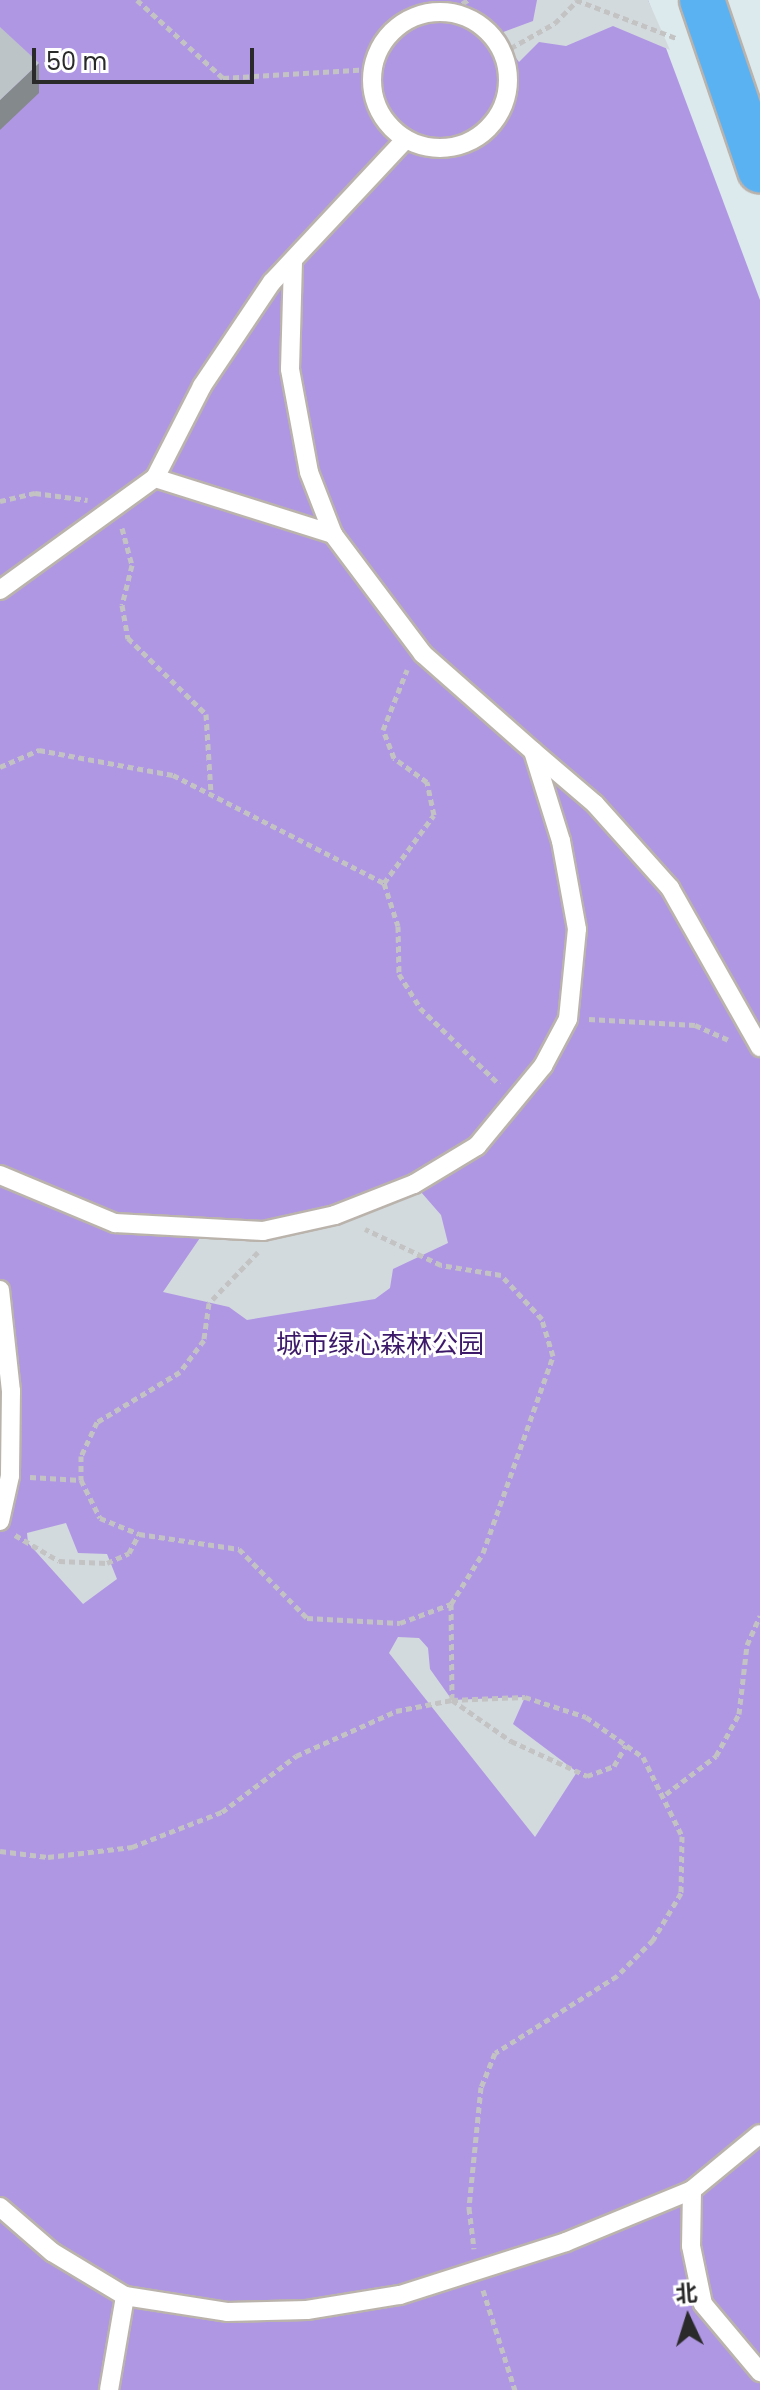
<!DOCTYPE html>
<meta charset="utf-8">
<style>
body{margin:0}
#map{position:relative;width:760px;height:2390px;overflow:hidden;background:#dce9ed;font-family:Poppins,"Noto Sans SC",sans-serif}
div>[style]{position:absolute}
[style*='--x']{left:calc(var(--x)*1px);top:calc(var(--y)*1px);width:calc(var(--w)*1px);rotate:calc(var(--a)*1deg)}
.green>*{inset:0;background:#b097e4}
.plaza>*{inset:0;background:#d3dadd}
.path>*{height:5px;margin-top:-2.5px;transform-origin:0;background:repeating-linear-gradient(90deg,#c3c3c3 0 6px,transparent 0 10px)}
.roads{filter:drop-shadow(2px 0 #bab3ac) drop-shadow(-2px 0 #bab3ac) drop-shadow(0 2px #bab3ac) drop-shadow(0 -2px #bab3ac)}
.service>*{height:18px;margin:-9px;padding:0 9px;transform-origin:9px;border-radius:9px;background:#fff}
.service>.ring{margin:-9px;padding:0;box-sizing:content-box;background:none;border:18px solid #fff;border-radius:50%}
.primary>*{height:44px;margin:-22px;padding:0 22px;transform-origin:22px;border-radius:22px;background:#5bb2f3}
.shaded-wall>*{inset:0;background:#84898c}
.building>*{inset:0;background:#bcc4c8}
span{translate:-50% -50%;white-space:nowrap;text-align:center;line-height:1.15;-webkit-text-stroke:6px #fff;paint-order:stroke}
.park-label{font-size:26px;color:#3d1969}
.north{position:absolute;left:648px;top:2278px;width:80px;height:80px;-webkit-text-stroke:6px #fff;paint-order:stroke;rotate:356deg;font-size:22px;font-weight:700;line-height:32px;text-align:center;color:#2a2a2a}
.north::after{content:'';display:block;margin:auto;width:28px;height:36px;background:#2a2a2a;clip-path:polygon(50% 0,100% 100%,50% 72%,0 100%)}
.scale{position:absolute;left:32px;top:48px;width:222px;height:36px;box-sizing:border-box;border:4px solid #2a2a2a;border-top:0;padding-left:10px;font-size:24px;line-height:28px;white-space:nowrap;color:#2a2a2a;-webkit-text-stroke:6px #fff;paint-order:stroke}
</style>
<div id="map">
<div class="green">
<div style="clip-path:polygon(0 0,648px 0,760px 300px,760px 2390px,0 2390px)"></div>
</div>
<div class="plaza">
<div style="clip-path:polygon(537px 0,648px 0,670px 50px,613px 26px,566px 46px,539px 42px,519px 62px,498px 34px,533px 21px)"></div>
<div style="clip-path:polygon(414px 1184px,441px 1215px,448px 1243px,393px 1269px,390px 1288px,375px 1299px,247px 1320px,229px 1307px,163px 1292px,204px 1232px,263px 1231px)"></div>
<div style="clip-path:polygon(66px 1523px,78px 1553px,107px 1554px,117px 1579px,83px 1604px,28px 1543px,27px 1533px)"></div>
<div style="clip-path:polygon(398px 1637px,419px 1638px,428px 1648px,430px 1669px,452px 1700px,525px 1697px,513px 1724px,577px 1772px,535px 1837px,389px 1653px)"></div>
</div>
<div class="path">
<div style="--x:137;--y:0;--w:116;--a:42.2"></div>
<div style="--x:223;--y:78;--w:149;--a:-3.5"></div>
<div style="--x:576;--y:0;--w:107;--a:20.8"></div>
<div style="--x:454;--y:9;--w:17;--a:-33"></div>
<div style="--x:502;--y:53;--w:61;--a:-29.5"></div>
<div style="--x:555;--y:23;--w:31;--a:-45"></div>
<div style="--x:0;--y:501;--w:36;--a:-13"></div>
<div style="--x:35;--y:493;--w:53;--a:7.5"></div>
<div style="--x:122;--y:528;--w:38;--a:75"></div>
<div style="--x:132;--y:565;--w:41;--a:104"></div>
<div style="--x:122;--y:605;--w:34;--a:80"></div>
<div style="--x:128;--y:638;--w:109;--a:44.3"></div>
<div style="--x:206;--y:714;--w:79;--a:86.4"></div>
<div style="--x:0;--y:767;--w:43;--a:-23.6"></div>
<div style="--x:39;--y:750;--w:136;--a:10.6"></div>
<div style="--x:173;--y:775;--w:237;--a:27.1"></div>
<div style="--x:384;--y:883;--w:45;--a:72"></div>
<div style="--x:398;--y:926;--w:48;--a:88.8"></div>
<div style="--x:399;--y:974;--w:40;--a:58"></div>
<div style="--x:420;--y:1008;--w:110;--a:43.9"></div>
<div style="--x:384;--y:883;--w:84;--a:-53.7"></div>
<div style="--x:434;--y:815;--w:34;--a:-102"></div>
<div style="--x:427;--y:782;--w:41;--a:-144"></div>
<div style="--x:394;--y:758;--w:30;--a:-111"></div>
<div style="--x:383;--y:730;--w:65;--a:-68.2"></div>
<div style="--x:589;--y:1019;--w:106;--a:3.2"></div>
<div style="--x:695;--y:1025;--w:36;--a:24"></div>
<div style="--x:258;--y:1252;--w:71;--a:133.9"></div>
<div style="--x:209;--y:1303;--w:37;--a:98"></div>
<div style="--x:204;--y:1340;--w:40;--a:127"></div>
<div style="--x:180;--y:1372;--w:97;--a:148.9"></div>
<div style="--x:97;--y:1422;--w:38;--a:115"></div>
<div style="--x:81;--y:1456;--w:24;--a:90"></div>
<div style="--x:81;--y:1480;--w:42;--a:63.4"></div>
<div style="--x:100;--y:1518;--w:42;--a:22.3"></div>
<div style="--x:139;--y:1534;--w:101;--a:8.5"></div>
<div style="--x:239;--y:1549;--w:97;--a:45.4"></div>
<div style="--x:307;--y:1618;--w:93;--a:3.1"></div>
<div style="--x:400;--y:1623;--w:54;--a:-20.4"></div>
<div style="--x:451;--y:1604;--w:60;--a:-57.9"></div>
<div style="--x:483;--y:1553;--w:209;--a:-70.4"></div>
<div style="--x:553;--y:1356;--w:39;--a:-107"></div>
<div style="--x:542;--y:1319;--w:60;--a:-133"></div>
<div style="--x:501;--y:1275;--w:61;--a:-170.5"></div>
<div style="--x:441;--y:1265;--w:84;--a:-154.7"></div>
<div style="--x:30;--y:1477;--w:51;--a:3.4"></div>
<div style="--x:15;--y:1535;--w:51;--a:30.6"></div>
<div style="--x:59;--y:1561;--w:48;--a:2.4"></div>
<div style="--x:107;--y:1563;--w:24;--a:-24"></div>
<div style="--x:129;--y:1553;--w:21;--a:-62"></div>
<div style="--x:451;--y:1604;--w:96;--a:89.4"></div>
<div style="--x:452;--y:1700;--w:72;--a:34.8"></div>
<div style="--x:511;--y:1741;--w:84;--a:24.7"></div>
<div style="--x:587;--y:1776;--w:29;--a:-20"></div>
<div style="--x:614;--y:1766;--w:24;--a:-60"></div>
<div style="--x:666;--y:1794;--w:63;--a:-37.2"></div>
<div style="--x:716;--y:1756;--w:48;--a:-61.3"></div>
<div style="--x:739;--y:1714;--w:69;--a:-83.4"></div>
<div style="--x:747;--y:1645;--w:32;--a:-66"></div>
<div style="--x:0;--y:1851;--w:48;--a:7.1"></div>
<div style="--x:48;--y:1857;--w:85;--a:-6.8"></div>
<div style="--x:132;--y:1847;--w:97;--a:-21.3"></div>
<div style="--x:222;--y:1812;--w:93;--a:-37.1"></div>
<div style="--x:296;--y:1756;--w:110;--a:-24.2"></div>
<div style="--x:396;--y:1711;--w:57;--a:-11.1"></div>
<div style="--x:452;--y:1700;--w:73;--a:-2.4"></div>
<div style="--x:525;--y:1697;--w:64;--a:18.2"></div>
<div style="--x:586;--y:1717;--w:70;--a:35.1"></div>
<div style="--x:643;--y:1757;--w:88;--a:63.7"></div>
<div style="--x:682;--y:1836;--w:57;--a:91"></div>
<div style="--x:681;--y:1893;--w:55;--a:120.8"></div>
<div style="--x:653;--y:1940;--w:51;--a:135"></div>
<div style="--x:617;--y:1976;--w:144;--a:147.7"></div>
<div style="--x:495;--y:2053;--w:37;--a:112"></div>
<div style="--x:481;--y:2087;--w:122;--a:95.7"></div>
<div style="--x:469;--y:2208;--w:41;--a:83"></div>
<div style="--x:483;--y:2290;--w:105;--a:72.3"></div>
</div>
<div class="roads">
<div class="service">
<div class="ring" style="left:372px;top:12px;width:118px;height:118px"></div>
<div style="--x:155;--y:478;--w:187;--a:17.5"></div>
<div style="--x:0;--y:590;--w:191;--a:-35.9"></div>
<div style="--x:155;--y:478;--w:103;--a:-62.9"></div>
<div style="--x:202;--y:386;--w:125;--a:-56.1"></div>
<div style="--x:272;--y:282;--w:192;--a:-46.9"></div>
<div style="--x:533;--y:751;--w:82;--a:40.5"></div>
<div style="--x:595;--y:804;--w:113;--a:48.2"></div>
<div style="--x:670;--y:888;--w:183;--a:60.5"></div>
<div style="--x:0;--y:1175;--w:125;--a:22.7"></div>
<div style="--x:115;--y:1223;--w:148;--a:3.1"></div>
<div style="--x:263;--y:1231;--w:74;--a:-12.5"></div>
<div style="--x:335;--y:1215;--w:85;--a:-21.4"></div>
<div style="--x:414;--y:1184;--w:74;--a:-31.1"></div>
<div style="--x:477;--y:1146;--w:104;--a:-50.5"></div>
<div style="--x:543;--y:1066;--w:53;--a:-62"></div>
<div style="--x:568;--y:1019;--w:90;--a:-84.3"></div>
<div style="--x:577;--y:929;--w:89;--a:-100.3"></div>
<div style="--x:561;--y:841;--w:94;--a:-107.3"></div>
<div style="--x:533;--y:751;--w:147;--a:-138.6"></div>
<div style="--x:423;--y:654;--w:150;--a:-126.9"></div>
<div style="--x:333;--y:534;--w:66;--a:-111.2"></div>
<div style="--x:309;--y:472;--w:105;--a:-100.5"></div>
<div style="--x:290;--y:369;--w:106;--a:-88.4"></div>
<div style="--x:0;--y:1290;--w:102;--a:83.8"></div>
<div style="--x:11;--y:1391;--w:85;--a:90.7"></div>
<div style="--x:10;--y:1476;--w:46;--a:102.5"></div>
<div style="--x:692;--y:2190;--w:56;--a:91"></div>
<div style="--x:691;--y:2246;--w:59;--a:78.3"></div>
<div style="--x:703;--y:2304;--w:89;--a:50"></div>
<div style="--x:0;--y:2207;--w:69;--a:40.9"></div>
<div style="--x:52;--y:2252;--w:85;--a:31.1"></div>
<div style="--x:125;--y:2296;--w:103;--a:8.9"></div>
<div style="--x:227;--y:2312;--w:80;--a:-1.4"></div>
<div style="--x:307;--y:2310;--w:94;--a:-9.2"></div>
<div style="--x:400;--y:2295;--w:174;--a:-17.7"></div>
<div style="--x:566;--y:2242;--w:136;--a:-22.4"></div>
<div style="--x:692;--y:2190;--w:88;--a:-39.5"></div>
<div style="--x:109;--y:2390;--w:95;--a:-80.3"></div>
</div>
<div class="primary">
<div style="--x:702;--y:0;--w:180;--a:71.2"></div>
</div>
</div>
<div class="shaded-wall">
<div style="clip-path:polygon(39px 63px,39px 93px,0 130px,0 100px)"></div>
</div>
<div class="building">
<div style="clip-path:polygon(0 27px,39px 63px,0 100px)"></div>
</div>
<div class="park-label">
<span style="left:380px;top:1345px">城市绿心森林公园</span>
</div>
<div class="north">北</div>
<div class="scale">50 m</div>
</div>
